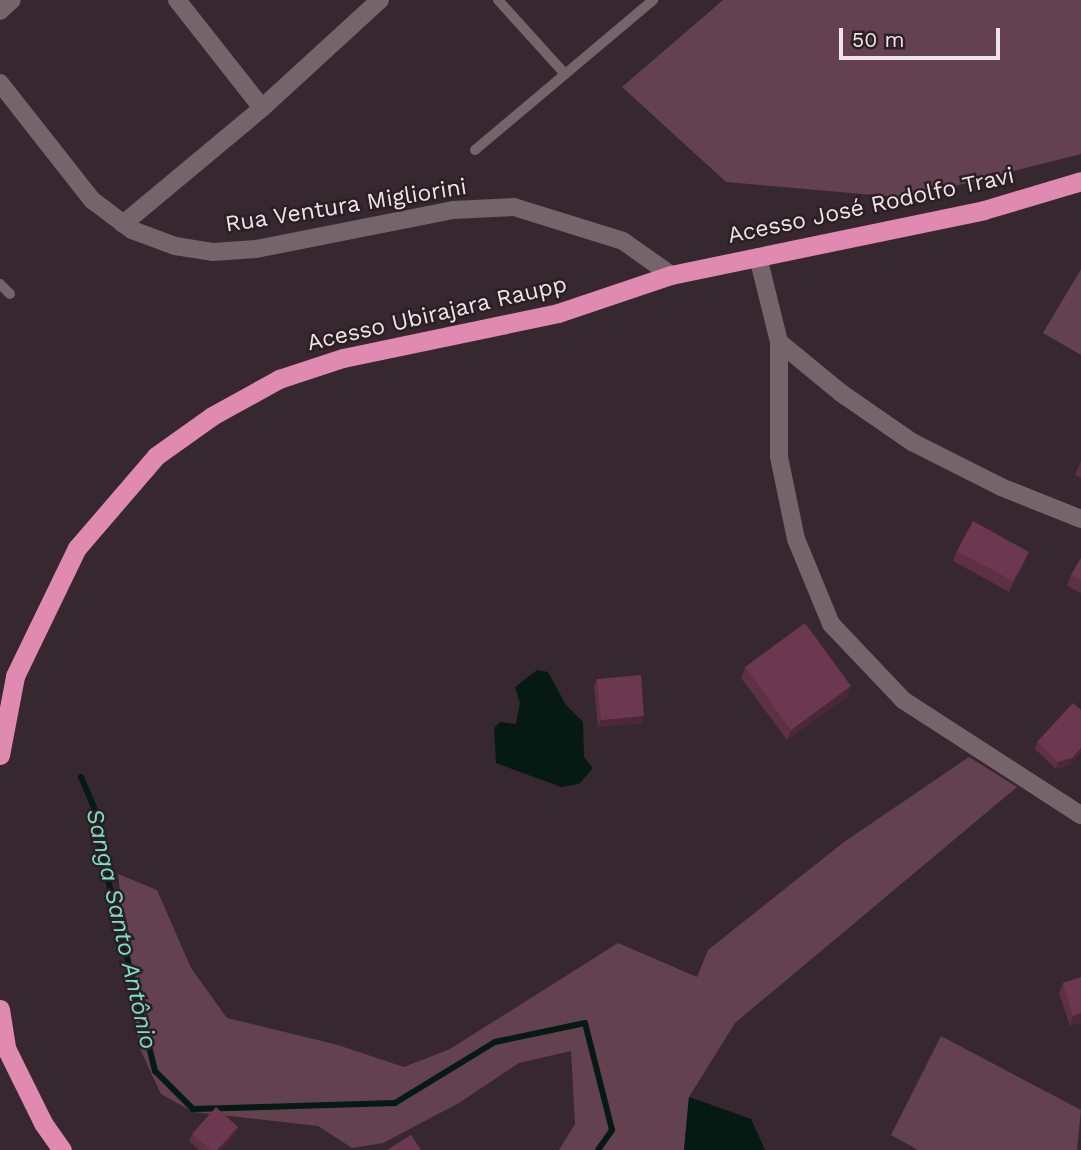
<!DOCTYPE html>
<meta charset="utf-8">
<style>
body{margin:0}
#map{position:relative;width:1081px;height:1150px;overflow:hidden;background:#36282e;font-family:"Work Sans",sans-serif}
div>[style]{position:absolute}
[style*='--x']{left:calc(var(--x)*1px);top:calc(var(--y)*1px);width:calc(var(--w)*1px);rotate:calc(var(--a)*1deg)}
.green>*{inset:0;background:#63414f}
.water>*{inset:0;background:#041a13}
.stream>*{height:6px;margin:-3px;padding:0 3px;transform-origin:3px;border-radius:3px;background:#041a13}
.service>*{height:10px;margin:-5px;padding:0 5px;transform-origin:5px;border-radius:5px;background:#75656b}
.minor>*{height:18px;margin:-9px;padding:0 9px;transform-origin:9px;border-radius:9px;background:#75656b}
.tertiary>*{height:18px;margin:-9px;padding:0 9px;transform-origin:9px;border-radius:9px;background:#75656b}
.trunk>*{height:19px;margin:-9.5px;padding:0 9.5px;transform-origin:9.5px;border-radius:9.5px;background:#e08ab0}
.wall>*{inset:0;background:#5d3044}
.shaded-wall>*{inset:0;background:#4c2737}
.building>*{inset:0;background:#6c384f}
span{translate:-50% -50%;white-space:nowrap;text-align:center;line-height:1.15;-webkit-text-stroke:5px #2c1f24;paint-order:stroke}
.street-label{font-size:23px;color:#efe5e9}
.water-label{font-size:24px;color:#78e1c0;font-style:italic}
.scale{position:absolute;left:839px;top:28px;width:161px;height:32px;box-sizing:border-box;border:4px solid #efe5e9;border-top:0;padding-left:9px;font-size:21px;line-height:24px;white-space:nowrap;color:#efe5e9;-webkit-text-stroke:5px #2c1f24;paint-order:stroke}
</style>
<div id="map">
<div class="green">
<div style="clip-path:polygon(723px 0,1081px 0,1081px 154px,908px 198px,726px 182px,622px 87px)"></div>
<div style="clip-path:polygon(1081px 269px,1081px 355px,1043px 333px)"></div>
<div style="clip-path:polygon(969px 757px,1017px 787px,735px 1023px,689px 1097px,684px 1150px,559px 1150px,575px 1124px,571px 1051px,519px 1063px,459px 1103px,383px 1143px,352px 1148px,318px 1126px,193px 1112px,161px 1094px,139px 1047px,118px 874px,157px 890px,191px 968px,227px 1018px,338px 1045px,404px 1067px,450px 1049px,618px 943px,697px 977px,708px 950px,844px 842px)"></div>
<div style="clip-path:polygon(941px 1036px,1081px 1110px,1077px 1150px,918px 1150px,891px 1135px)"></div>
</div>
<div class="water">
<div style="clip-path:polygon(537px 670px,548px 672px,566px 705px,583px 722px,584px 757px,593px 768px,579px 784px,561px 787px,496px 763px,494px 728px,500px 722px,516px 724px,520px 703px,515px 687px)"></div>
<div style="clip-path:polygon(689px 1097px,751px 1119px,765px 1150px,684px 1150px)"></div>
</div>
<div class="stream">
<div style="--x:81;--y:777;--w:46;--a:66.8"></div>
<div style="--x:99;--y:819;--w:28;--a:88"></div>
<div style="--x:100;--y:847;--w:231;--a:76.2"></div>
<div style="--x:155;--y:1071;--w:54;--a:45"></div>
<div style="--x:193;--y:1109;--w:202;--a:-1.7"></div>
<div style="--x:395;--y:1103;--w:117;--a:-31.4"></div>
<div style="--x:495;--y:1042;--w:92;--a:-11.9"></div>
<div style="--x:585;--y:1023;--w:110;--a:75.8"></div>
<div style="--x:612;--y:1130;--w:24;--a:125"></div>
</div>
<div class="service">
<div style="--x:498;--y:0;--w:100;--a:47.8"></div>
<div style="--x:475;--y:150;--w:233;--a:-40.1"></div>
<div style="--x:0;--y:284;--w:14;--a:45"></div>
</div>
<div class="minor">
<div style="--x:177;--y:0;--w:137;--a:51.8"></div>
<div style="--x:0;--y:11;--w:16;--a:-43"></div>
<div style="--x:123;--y:224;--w:181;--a:-39.8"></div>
<div style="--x:262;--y:108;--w:160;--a:-42.5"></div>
<div style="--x:758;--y:257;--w:88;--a:76.1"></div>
<div style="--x:779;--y:342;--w:80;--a:39.4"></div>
<div style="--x:841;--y:393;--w:86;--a:34.6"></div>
<div style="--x:912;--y:442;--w:100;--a:26.8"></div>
<div style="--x:1001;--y:487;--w:86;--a:21.8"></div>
<div style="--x:779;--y:342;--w:115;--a:90"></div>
<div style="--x:779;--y:457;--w:84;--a:78.3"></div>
<div style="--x:796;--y:539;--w:92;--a:67.6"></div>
<div style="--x:831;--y:624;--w:105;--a:46.5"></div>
<div style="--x:903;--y:700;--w:212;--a:32.9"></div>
</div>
<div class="tertiary">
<div style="--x:0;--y:83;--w:149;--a:51.8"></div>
<div style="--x:92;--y:200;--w:50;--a:36.9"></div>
<div style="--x:132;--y:230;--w:46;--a:20.4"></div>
<div style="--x:175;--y:246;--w:38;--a:9"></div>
<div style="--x:213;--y:252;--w:43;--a:-4"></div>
<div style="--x:256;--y:249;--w:201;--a:-11.2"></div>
<div style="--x:453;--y:210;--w:61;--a:-2.8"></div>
<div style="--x:514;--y:207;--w:114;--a:17.3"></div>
<div style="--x:623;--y:241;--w:59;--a:35.3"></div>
</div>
<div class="trunk">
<div style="--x:0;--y:755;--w:80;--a:-79.2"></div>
<div style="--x:15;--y:676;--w:142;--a:-64.2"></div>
<div style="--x:77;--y:548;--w:121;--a:-49.3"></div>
<div style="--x:156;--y:456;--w:69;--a:-35.5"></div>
<div style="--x:212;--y:416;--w:77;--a:-28.9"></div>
<div style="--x:279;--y:379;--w:67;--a:-18.2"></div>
<div style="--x:343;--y:358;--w:220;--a:-11.8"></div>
<div style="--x:558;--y:313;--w:119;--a:-18.6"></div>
<div style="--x:671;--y:275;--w:320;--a:-11.7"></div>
<div style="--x:984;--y:210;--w:101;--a:-16.6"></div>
<div style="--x:0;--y:1009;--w:39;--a:81"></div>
<div style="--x:6;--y:1048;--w:84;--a:63.7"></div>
<div style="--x:43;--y:1123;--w:33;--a:55"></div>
</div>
<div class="wall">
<div style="clip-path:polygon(1081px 461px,1081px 478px,1075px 475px)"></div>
<div style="clip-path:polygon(957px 551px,1025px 563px,1009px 592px,953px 561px)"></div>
<div style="clip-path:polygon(1081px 558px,1081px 593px,1067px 586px,1071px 575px)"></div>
<div style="clip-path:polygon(745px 667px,847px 697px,787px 740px,741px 678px)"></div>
<div style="clip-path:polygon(597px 679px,642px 723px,598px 727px,594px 686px)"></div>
<div style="clip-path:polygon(1037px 742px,1070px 765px,1056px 769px,1035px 749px)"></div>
<div style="clip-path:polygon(1081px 977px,1081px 1023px,1070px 1026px,1059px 993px,1063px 983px)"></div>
<div style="clip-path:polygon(238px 1127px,235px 1135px,221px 1150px,199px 1150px,189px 1141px,192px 1134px)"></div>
</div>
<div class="shaded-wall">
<div style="clip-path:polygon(1029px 552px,1025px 563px,1009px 592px,1013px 581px)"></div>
<div style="clip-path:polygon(851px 686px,847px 697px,787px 740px,791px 730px)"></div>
<div style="clip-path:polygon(644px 716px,642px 723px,598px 727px,601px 720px)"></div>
<div style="clip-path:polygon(1081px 748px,1081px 753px,1070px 765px,1056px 769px,1058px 762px)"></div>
<div style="clip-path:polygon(1081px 1013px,1081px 1023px,1070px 1026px,1073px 1016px)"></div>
<div style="clip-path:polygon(238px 1127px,235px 1135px,221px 1150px,217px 1150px)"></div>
</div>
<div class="building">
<div style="clip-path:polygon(973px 521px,1029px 552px,1013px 581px,957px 551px)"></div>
<div style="clip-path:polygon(1081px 558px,1081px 580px,1071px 575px)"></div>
<div style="clip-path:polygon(805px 623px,851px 686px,791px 730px,745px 667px)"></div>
<div style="clip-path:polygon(641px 675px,644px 716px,601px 720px,597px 679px)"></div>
<div style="clip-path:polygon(1073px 703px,1081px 710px,1081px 748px,1072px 758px,1058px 762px,1037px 742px)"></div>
<div style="clip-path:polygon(1081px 977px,1081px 1013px,1073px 1016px,1063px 983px)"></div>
<div style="clip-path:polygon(216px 1107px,238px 1127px,217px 1150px,210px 1150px,192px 1134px)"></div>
<div style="clip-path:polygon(411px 1135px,421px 1150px,387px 1150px)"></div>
</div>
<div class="street-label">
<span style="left:346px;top:206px;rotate:-9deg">Rua Ventura Migliorini</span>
<span style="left:871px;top:206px;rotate:-12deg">Acesso José Rodolfo Travi</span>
<span style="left:437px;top:314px;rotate:-13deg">Acesso Ubirajara Raupp</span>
</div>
<div class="water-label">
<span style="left:121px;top:929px;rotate:77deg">Sanga Santo Antônio</span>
</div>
<div class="scale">50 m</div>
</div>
